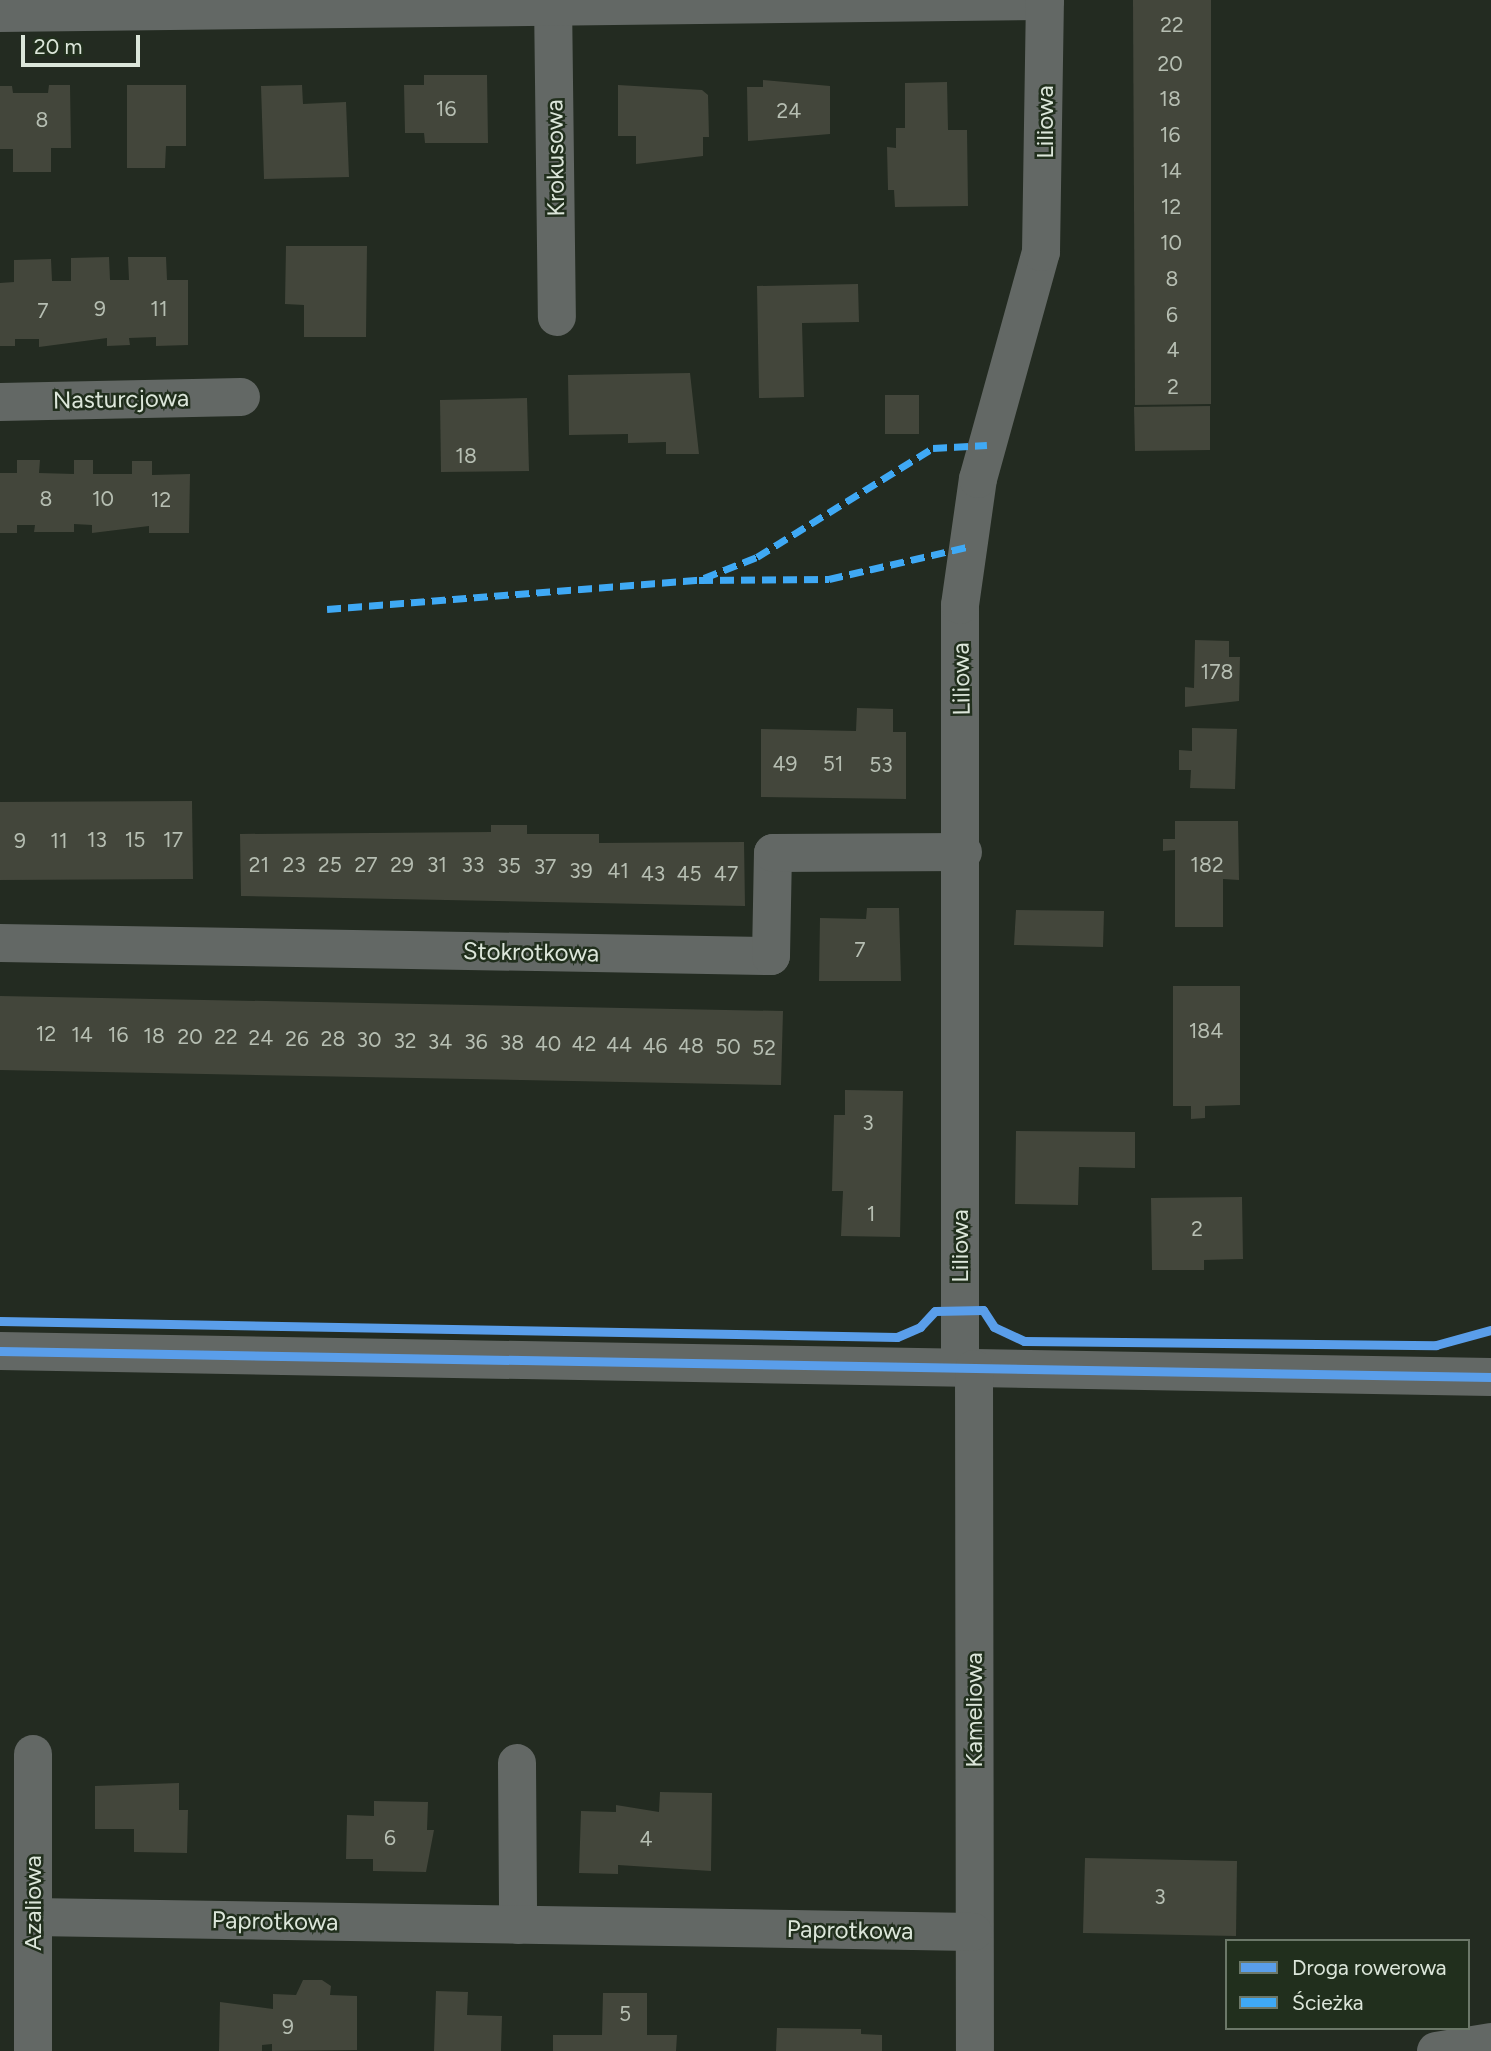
<!DOCTYPE html>
<meta charset="utf-8">
<style>
body{margin:0}
#map{position:relative;width:1491px;height:2051px;overflow:hidden;background:#232b21;font-family:Figtree,sans-serif}
div>[style]{position:absolute}
[style*='--x']{left:calc(var(--x)*1px);top:calc(var(--y)*1px);width:calc(var(--w)*1px);rotate:calc(var(--a)*1deg)}
.building>*{inset:0;background:#43463b}
.minor>*{height:38px;margin:-19px;padding:0 19px;transform-origin:19px;border-radius:19px;background:#636865}
.quiet>*{height:7px;margin-top:-3.5px;transform-origin:0;background:repeating-linear-gradient(90deg,#3fa9f5 0 14px,transparent 0 21px)}
.cycleway>*{height:9px;margin:-4.5px;padding:0 4.5px;transform-origin:4.5px;border-radius:4.5px;background:#5a9eea}
span{translate:-50% -50%;white-space:nowrap;text-align:center;line-height:1.15;-webkit-text-stroke:5px #212f1d;paint-order:stroke}
.number-label{font-size:21px;color:#b6beb2}
.number-label span{-webkit-text-stroke-width:0}
.street-label{font-size:24px;color:#dce6da}
.legend{position:absolute;left:1225px;top:1939px;width:245px;height:91px;box-sizing:border-box;background:#212f1d;border:2px solid #6c7869;margin:0;padding:9px 12px;list-style:none;font-size:21px;color:#dce6da}
.legend li{display:flex;align-items:center;gap:14px;height:35px}
.legend b{width:35px;border:2px solid #6c7869}
.scale{position:absolute;left:21px;top:35px;width:119px;height:32px;box-sizing:border-box;border:4px solid #dce6da;border-top:0;padding-left:9px;font-size:21px;line-height:24px;white-space:nowrap;color:#dce6da;-webkit-text-stroke:5px #212f1d;paint-order:stroke}
</style>
<div id="map">
<div class="building">
<div style="clip-path:polygon(1133px 0,1211px 0,1211px 404px,1135px 405px)"></div>
<div style="clip-path:polygon(424px 75px,487px 75px,488px 143px,425px 143px,424px 133px,405px 133px,404px 85px,424px 85px)"></div>
<div style="clip-path:polygon(763px 80px,830px 86px,830px 134px,748px 141px,747px 87px,763px 87px)"></div>
<div style="clip-path:polygon(947px 82px,948px 130px,967px 130px,968px 206px,895px 207px,894px 190px,888px 190px,887px 147px,896px 148px,896px 128px,905px 128px,905px 83px)"></div>
<div style="clip-path:polygon(49px 85px,70px 85px,71px 148px,51px 148px,51px 172px,13px 172px,13px 149px,0 149px,0 86px,12px 86px,13px 93px,48px 93px)"></div>
<div style="clip-path:polygon(127px 85px,186px 85px,186px 146px,166px 146px,165px 168px,127px 168px)"></div>
<div style="clip-path:polygon(302px 85px,303px 104px,346px 102px,349px 177px,264px 179px,261px 86px)"></div>
<div style="clip-path:polygon(618px 85px,702px 90px,708px 95px,709px 137px,703px 137px,703px 156px,636px 164px,636px 136px,618px 136px)"></div>
<div style="clip-path:polygon(286px 246px,367px 246px,366px 337px,304px 337px,304px 305px,285px 304px)"></div>
<div style="clip-path:polygon(109px 257px,110px 280px,129px 280px,128px 257px,166px 257px,167px 280px,188px 280px,188px 345px,156px 346px,156px 337px,129px 338px,130px 345px,107px 346px,107px 338px,39px 347px,39px 339px,15px 339px,15px 346px,0 346px,0 283px,14px 282px,14px 260px,51px 259px,52px 281px,71px 281px,71px 258px)"></div>
<div style="clip-path:polygon(858px 284px,859px 322px,802px 323px,804px 397px,759px 398px,757px 286px)"></div>
<div style="clip-path:polygon(690px 373px,699px 454px,666px 454px,666px 442px,628px 443px,628px 434px,569px 435px,568px 375px)"></div>
<div style="clip-path:polygon(885px 395px,919px 395px,919px 434px,885px 434px)"></div>
<div style="clip-path:polygon(527px 398px,529px 471px,441px 472px,440px 400px)"></div>
<div style="clip-path:polygon(1210px 406px,1210px 450px,1135px 451px,1134px 407px)"></div>
<div style="clip-path:polygon(17px 460px,40px 460px,39px 473px,74px 474px,74px 460px,93px 460px,93px 474px,132px 474px,132px 461px,152px 461px,152px 475px,190px 474px,189px 533px,149px 533px,149px 526px,92px 533px,92px 525px,74px 524px,74px 532px,34px 532px,35px 525px,17px 525px,17px 533px,0 533px,0 473px,17px 473px)"></div>
<div style="clip-path:polygon(1195px 640px,1229px 641px,1229px 657px,1240px 657px,1239px 701px,1185px 707px,1185px 687px,1194px 688px)"></div>
<div style="clip-path:polygon(857px 708px,893px 709px,893px 732px,906px 732px,906px 799px,761px 797px,761px 729px,856px 731px)"></div>
<div style="clip-path:polygon(1192px 728px,1237px 729px,1235px 789px,1190px 788px,1191px 770px,1179px 770px,1179px 750px,1192px 751px)"></div>
<div style="clip-path:polygon(192px 801px,193px 879px,0 880px,0 802px)"></div>
<div style="clip-path:polygon(1175px 821px,1238px 821px,1239px 880px,1223px 879px,1223px 927px,1175px 927px,1175px 850px,1163px 851px,1163px 839px,1175px 839px)"></div>
<div style="clip-path:polygon(491px 825px,527px 825px,527px 834px,599px 834px,599px 843px,744px 842px,745px 906px,241px 896px,240px 834px,491px 832px)"></div>
<div style="clip-path:polygon(867px 908px,899px 908px,901px 981px,819px 981px,820px 918px,866px 919px)"></div>
<div style="clip-path:polygon(1016px 910px,1104px 911px,1103px 947px,1014px 945px)"></div>
<div style="clip-path:polygon(1173px 986px,1240px 986px,1240px 1105px,1205px 1106px,1205px 1118px,1191px 1119px,1191px 1106px,1173px 1106px)"></div>
<div style="clip-path:polygon(0 996px,783px 1011px,781px 1085px,0 1070px)"></div>
<div style="clip-path:polygon(845px 1090px,903px 1091px,900px 1237px,841px 1236px,843px 1191px,832px 1191px,834px 1115px,845px 1115px)"></div>
<div style="clip-path:polygon(1016px 1131px,1135px 1132px,1135px 1168px,1079px 1167px,1078px 1205px,1015px 1204px)"></div>
<div style="clip-path:polygon(1242px 1197px,1243px 1259px,1204px 1260px,1204px 1270px,1152px 1270px,1151px 1198px)"></div>
<div style="clip-path:polygon(179px 1783px,179px 1810px,188px 1810px,187px 1853px,134px 1852px,134px 1829px,95px 1829px,95px 1786px)"></div>
<div style="clip-path:polygon(660px 1792px,712px 1793px,711px 1871px,618px 1865px,618px 1874px,579px 1873px,581px 1811px,616px 1812px,616px 1805px,659px 1812px)"></div>
<div style="clip-path:polygon(374px 1801px,428px 1802px,427px 1830px,434px 1830px,426px 1872px,373px 1871px,373px 1859px,346px 1859px,347px 1815px,374px 1816px)"></div>
<div style="clip-path:polygon(1085px 1858px,1237px 1861px,1236px 1936px,1083px 1933px)"></div>
<div style="clip-path:polygon(303px 1980px,322px 1980px,331px 1986px,330px 1995px,357px 1996px,357px 2050px,272px 2051px,272px 2044px,262px 2045px,262px 2051px,219px 2051px,220px 2002px,273px 2009px,273px 1994px,296px 1995px)"></div>
<div style="clip-path:polygon(436px 1991px,468px 1992px,467px 2015px,502px 2016px,501px 2051px,434px 2051px)"></div>
<div style="clip-path:polygon(603px 1993px,647px 1993px,647px 2035px,677px 2035px,676px 2051px,553px 2051px,553px 2035px,602px 2035px)"></div>
<div style="clip-path:polygon(777px 2028px,861px 2029px,861px 2034px,882px 2035px,882px 2051px,776px 2051px)"></div>
</div>
<div class="minor">
<div style="--x:553;--y:0;--w:317;--a:89.3"></div>
<div style="--x:0;--y:13;--w:1045;--a:-0.66"></div>
<div style="--x:0;--y:402;--w:241;--a:-1.2"></div>
<div style="--x:0;--y:943;--w:771;--a:0.97"></div>
<div style="--x:771;--y:956;--w:103;--a:-88.9"></div>
<div style="--x:773;--y:853;--w:190;--a:-0.3"></div>
<div style="--x:0;--y:1351;--w:1491;--a:1"></div>
<div style="--x:960;--y:1368;--w:763;--a:-90"></div>
<div style="--x:960;--y:605;--w:127;--a:-81.9"></div>
<div style="--x:978;--y:479;--w:236;--a:-74.5"></div>
<div style="--x:1041;--y:252;--w:252;--a:-89.1"></div>
<div style="--x:974;--y:1369;--w:682;--a:89.92"></div>
<div style="--x:517;--y:1763;--w:162;--a:89.6"></div>
<div style="--x:33;--y:1917;--w:940;--a:0.91"></div>
<div style="--x:33;--y:2051;--w:297;--a:-90"></div>
<div style="--x:1436;--y:2051;--w:56;--a:-9.3"></div>
</div>
<div class="quiet">
<div style="--x:704;--y:578;--w:57;--a:-21.6"></div>
<div style="--x:757;--y:557;--w:207;--a:-31.8"></div>
<div style="--x:933;--y:448;--w:54;--a:-3.2"></div>
<div style="--x:327;--y:609;--w:373;--a:-4.5"></div>
<div style="--x:699;--y:580;--w:130;--a:-0.4"></div>
<div style="--x:829;--y:579;--w:142;--a:-13.1"></div>
</div>
<div class="cycleway">
<div style="--x:0;--y:1321;--w:897;--a:1.02"></div>
<div style="--x:897;--y:1337;--w:25;--a:-23"></div>
<div style="--x:920;--y:1327;--w:22;--a:-47"></div>
<div style="--x:935;--y:1311;--w:48;--a:-1.2"></div>
<div style="--x:983;--y:1310;--w:20;--a:57"></div>
<div style="--x:994;--y:1327;--w:33;--a:25"></div>
<div style="--x:1024;--y:1341;--w:412;--a:0.6"></div>
<div style="--x:1436;--y:1345;--w:57;--a:-15.3"></div>
<div style="--x:0;--y:1351;--w:1491;--a:1"></div>
</div>
<div class="number-label">
<span style="left:1172px;top:25px">22</span>
<span style="left:1170px;top:64px">20</span>
<span style="left:1170px;top:99px">18</span>
<span style="left:446px;top:109px">16</span>
<span style="left:789px;top:111px">24</span>
<span style="left:42px;top:120px">8</span>
<span style="left:1170px;top:135px">16</span>
<span style="left:1171px;top:171px">14</span>
<span style="left:1171px;top:207px">12</span>
<span style="left:1171px;top:243px">10</span>
<span style="left:1172px;top:279px">8</span>
<span style="left:100px;top:309px">9</span>
<span style="left:159px;top:309px">11</span>
<span style="left:43px;top:311px">7</span>
<span style="left:1172px;top:315px">6</span>
<span style="left:1173px;top:350px">4</span>
<span style="left:1173px;top:387px">2</span>
<span style="left:466px;top:456px">18</span>
<span style="left:46px;top:499px">8</span>
<span style="left:103px;top:499px">10</span>
<span style="left:161px;top:500px">12</span>
<span style="left:1217px;top:672px">178</span>
<span style="left:785px;top:764px">49</span>
<span style="left:833px;top:764px">51</span>
<span style="left:881px;top:765px">53</span>
<span style="left:97px;top:840px">13</span>
<span style="left:135px;top:840px">15</span>
<span style="left:173px;top:840px">17</span>
<span style="left:20px;top:841px">9</span>
<span style="left:59px;top:841px">11</span>
<span style="left:259px;top:865px">21</span>
<span style="left:294px;top:865px">23</span>
<span style="left:330px;top:865px">25</span>
<span style="left:366px;top:865px">27</span>
<span style="left:402px;top:865px">29</span>
<span style="left:437px;top:865px">31</span>
<span style="left:473px;top:865px">33</span>
<span style="left:1207px;top:865px">182</span>
<span style="left:509px;top:866px">35</span>
<span style="left:545px;top:867px">37</span>
<span style="left:581px;top:871px">39</span>
<span style="left:618px;top:871px">41</span>
<span style="left:653px;top:874px">43</span>
<span style="left:689px;top:874px">45</span>
<span style="left:726px;top:874px">47</span>
<span style="left:860px;top:950px">7</span>
<span style="left:1206px;top:1031px">184</span>
<span style="left:46px;top:1034px">12</span>
<span style="left:82px;top:1035px">14</span>
<span style="left:118px;top:1035px">16</span>
<span style="left:154px;top:1036px">18</span>
<span style="left:190px;top:1037px">20</span>
<span style="left:226px;top:1037px">22</span>
<span style="left:261px;top:1038px">24</span>
<span style="left:297px;top:1039px">26</span>
<span style="left:333px;top:1039px">28</span>
<span style="left:369px;top:1040px">30</span>
<span style="left:405px;top:1041px">32</span>
<span style="left:440px;top:1042px">34</span>
<span style="left:476px;top:1042px">36</span>
<span style="left:512px;top:1043px">38</span>
<span style="left:548px;top:1044px">40</span>
<span style="left:584px;top:1044px">42</span>
<span style="left:619px;top:1045px">44</span>
<span style="left:655px;top:1046px">46</span>
<span style="left:691px;top:1046px">48</span>
<span style="left:728px;top:1047px">50</span>
<span style="left:764px;top:1048px">52</span>
<span style="left:868px;top:1123px">3</span>
<span style="left:871px;top:1214px">1</span>
<span style="left:1197px;top:1229px">2</span>
<span style="left:390px;top:1838px">6</span>
<span style="left:646px;top:1839px">4</span>
<span style="left:1160px;top:1897px">3</span>
<span style="left:625px;top:2014px">5</span>
<span style="left:288px;top:2027px">9</span>
</div>
<div class="street-label">
<span style="left:1045px;top:122px;rotate:-90deg">Liliowa</span>
<span style="left:555px;top:158px;rotate:-91deg">Krokusowa</span>
<span style="left:121px;top:399px;rotate:-1deg">Nasturcjowa</span>
<span style="left:961px;top:679px;rotate:-91deg">Liliowa</span>
<span style="left:531px;top:952px;rotate:1deg">Stokrotkowa</span>
<span style="left:960px;top:1246px;rotate:-90deg">Liliowa</span>
<span style="left:974px;top:1710px;rotate:-90deg">Kameliowa</span>
<span style="left:33px;top:1903px;rotate:-90deg">Azaliowa</span>
<span style="left:275px;top:1921px;rotate:1deg">Paprotkowa</span>
<span style="left:850px;top:1930px;rotate:1deg">Paprotkowa</span>
</div>
<ul class="legend">
<li><b style="height:9px;background:#5a9eea"></b>Droga rowerowa</li>
<li><b style="height:9px;background:#3fa9f5"></b>Ścieżka</li>
</ul>
<div class="scale">20 m</div>
</div>
